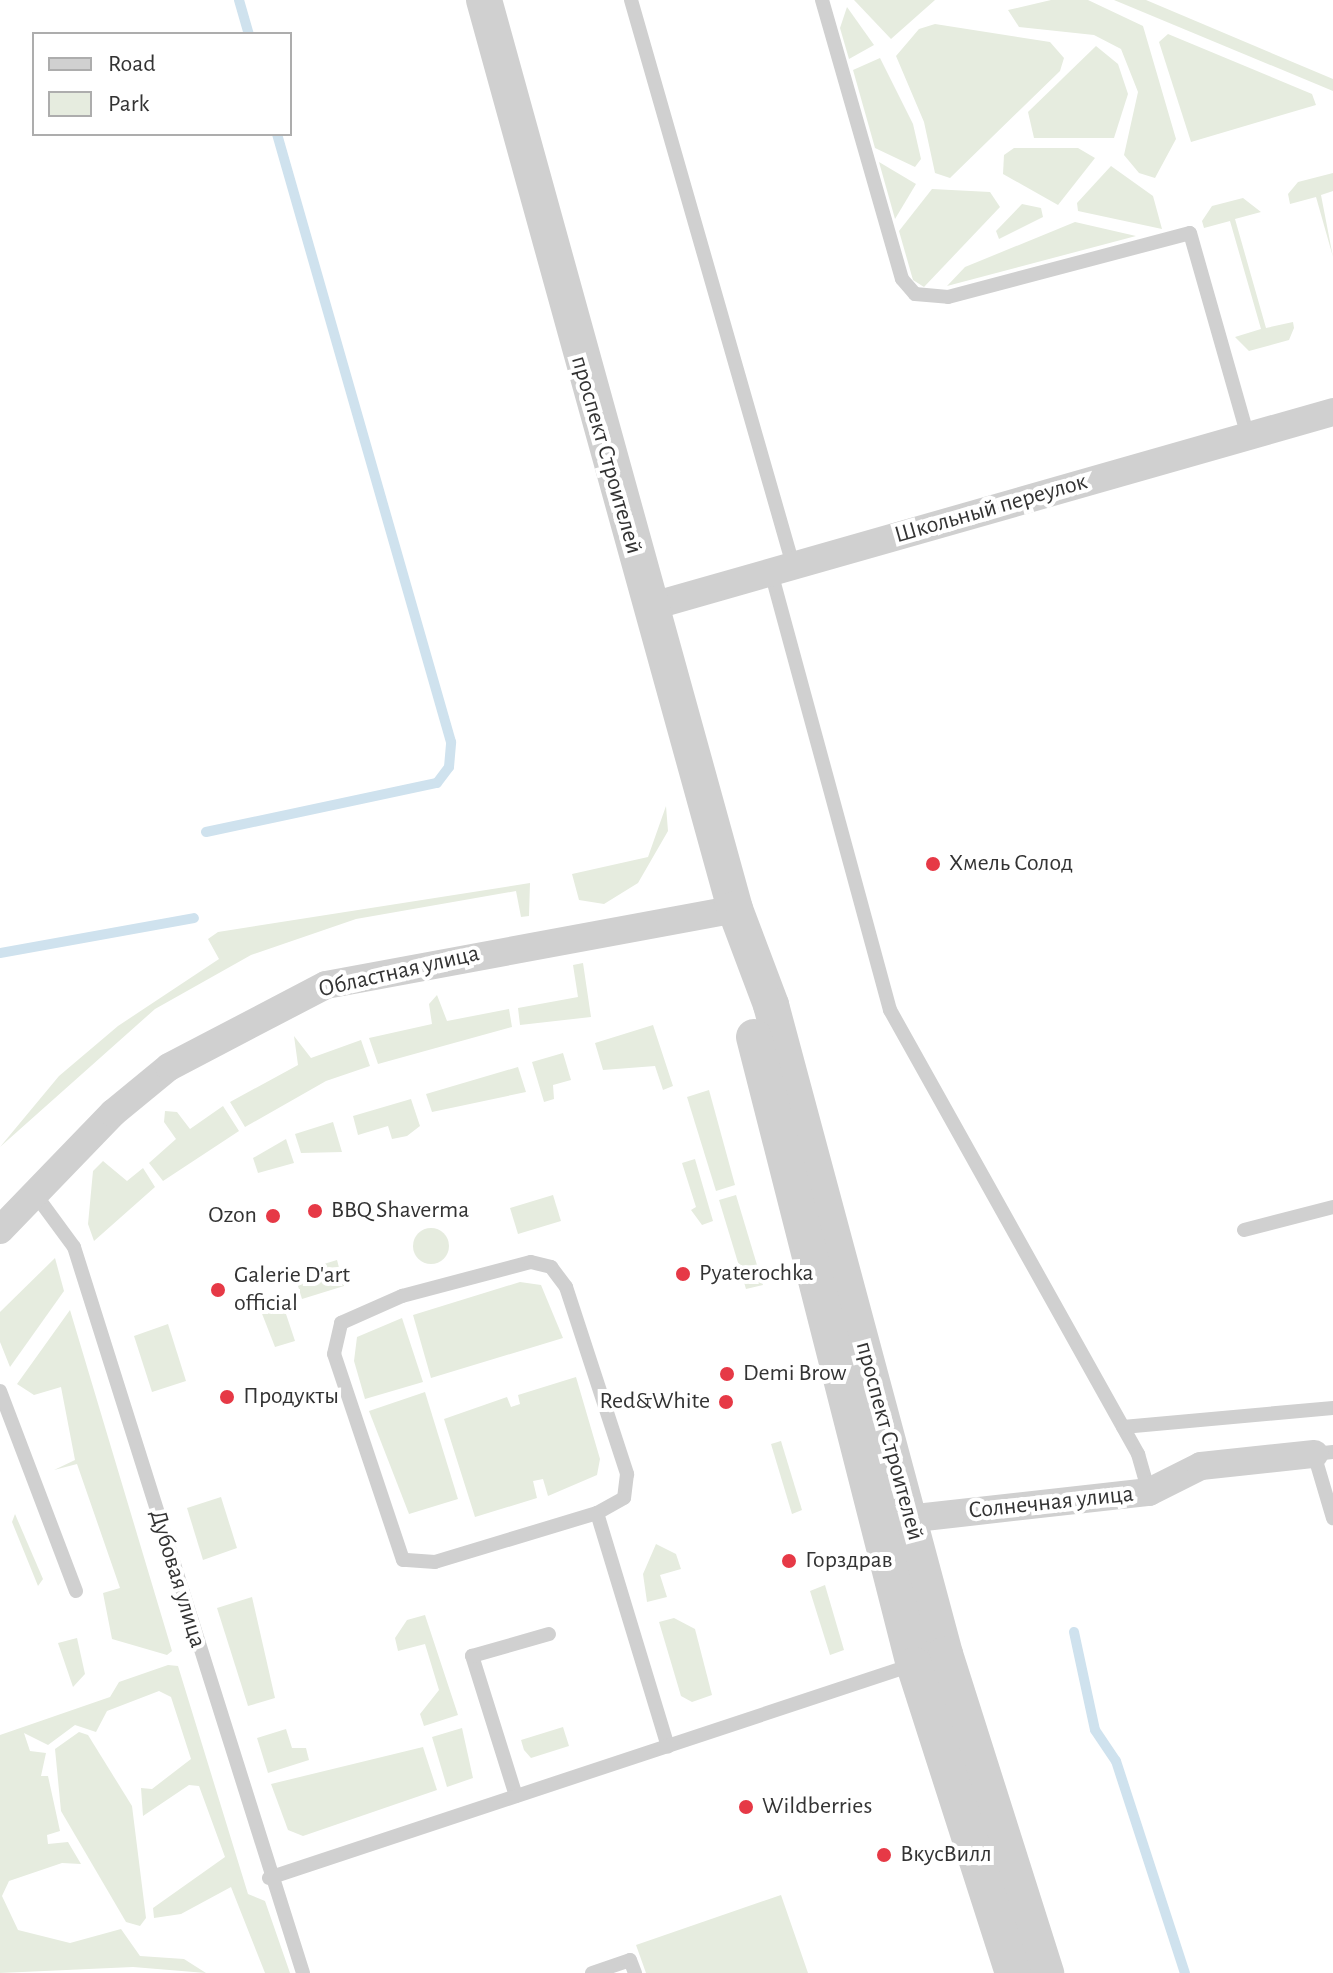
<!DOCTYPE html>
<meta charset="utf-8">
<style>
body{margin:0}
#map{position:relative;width:1333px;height:1973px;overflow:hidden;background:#fff;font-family:"Alegreya Sans",sans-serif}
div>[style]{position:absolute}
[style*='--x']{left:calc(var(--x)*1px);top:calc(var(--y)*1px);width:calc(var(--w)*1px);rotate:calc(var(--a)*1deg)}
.green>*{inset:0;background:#e6ecdf}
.round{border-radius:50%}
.stream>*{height:10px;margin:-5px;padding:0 5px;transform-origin:5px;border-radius:5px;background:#cfe2ee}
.service>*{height:14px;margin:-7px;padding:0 7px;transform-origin:7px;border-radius:7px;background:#d0d0d0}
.minor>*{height:28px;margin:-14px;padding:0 14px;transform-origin:14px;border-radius:14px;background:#d0d0d0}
.tertiary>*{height:36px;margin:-18px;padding:0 18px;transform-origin:18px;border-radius:18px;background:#d0d0d0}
.dots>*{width:22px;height:22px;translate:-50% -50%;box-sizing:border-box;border:4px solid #fff;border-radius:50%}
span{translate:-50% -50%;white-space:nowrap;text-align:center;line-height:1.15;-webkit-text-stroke:8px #fff;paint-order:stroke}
.street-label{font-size:24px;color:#333}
.poi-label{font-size:24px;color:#333}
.left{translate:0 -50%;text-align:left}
.right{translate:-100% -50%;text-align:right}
.legend{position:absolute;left:32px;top:32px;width:260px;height:104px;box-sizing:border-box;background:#fff;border:2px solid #adadad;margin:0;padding:10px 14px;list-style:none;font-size:24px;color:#333}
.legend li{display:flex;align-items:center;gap:16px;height:40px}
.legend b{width:40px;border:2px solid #adadad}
</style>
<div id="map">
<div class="green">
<div style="clip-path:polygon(854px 0,935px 0,891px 39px)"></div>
<div style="clip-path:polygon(1051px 0,1088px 0,1143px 26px,1176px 139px,1155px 178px,1139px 173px,1124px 155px,1138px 92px,1121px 49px,1094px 35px,1019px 27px,1008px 10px)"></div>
<div style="clip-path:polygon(1114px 0,1146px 0,1333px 79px,1333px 91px)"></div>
<div style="clip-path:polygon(847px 7px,874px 45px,849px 59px,840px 28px)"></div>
<div style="clip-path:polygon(935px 24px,1050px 42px,1064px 58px,1060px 71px,950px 178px,935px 173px,924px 122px,896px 56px,919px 29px)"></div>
<div style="clip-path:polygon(1168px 34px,1312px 94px,1316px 105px,1191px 142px,1159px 42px)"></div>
<div style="clip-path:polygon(1096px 46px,1118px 64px,1128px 94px,1114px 138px,1034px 138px,1028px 112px)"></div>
<div style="clip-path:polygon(880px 58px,913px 124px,921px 159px,915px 167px,875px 148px,853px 70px)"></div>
<div style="clip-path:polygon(1014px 148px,1078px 148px,1095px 158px,1058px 205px,1003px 174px,1004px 155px)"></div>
<div style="clip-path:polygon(879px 162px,916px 184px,895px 219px)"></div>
<div style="clip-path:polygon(1111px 166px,1153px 196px,1162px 229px,1078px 211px,1077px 203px)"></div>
<div style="clip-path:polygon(1333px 173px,1333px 191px,1321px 195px,1333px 257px,1316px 197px,1290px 204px,1288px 194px,1298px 182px)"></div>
<div style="clip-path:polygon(932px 189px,990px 192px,1000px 207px,924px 287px,913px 280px,899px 231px)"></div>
<div style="clip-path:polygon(1243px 198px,1261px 212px,1235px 219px,1266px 328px,1293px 322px,1294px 328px,1289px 340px,1249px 351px,1235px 337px,1261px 329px,1230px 221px,1204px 228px,1202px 221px,1212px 206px)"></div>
<div style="clip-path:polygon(1022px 204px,1041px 208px,1043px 217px,999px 239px,996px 231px)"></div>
<div style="clip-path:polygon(1075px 222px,1136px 236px,947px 286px,965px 267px)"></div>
<div style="clip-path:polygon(666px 806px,668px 831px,638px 883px,604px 904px,579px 900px,572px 874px,648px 857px)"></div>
<div style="clip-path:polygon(530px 883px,529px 916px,521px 917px,516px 891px,356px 919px,251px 955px,155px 1009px,0 1147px,59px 1076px,118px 1026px,219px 959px,208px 939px,218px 932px)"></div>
<div style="clip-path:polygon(583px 963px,591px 1017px,520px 1025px,518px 1008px,578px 997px,573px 965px)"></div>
<div style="clip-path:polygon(437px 995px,447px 1021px,509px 1009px,512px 1027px,378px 1064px,369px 1038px,432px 1024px,429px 1004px)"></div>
<div style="clip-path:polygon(653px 1025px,673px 1086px,663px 1090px,655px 1066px,603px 1070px,595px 1043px)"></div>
<div style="clip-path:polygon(294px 1036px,311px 1058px,361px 1040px,370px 1066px,326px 1081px,245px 1127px,230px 1102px,298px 1065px)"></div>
<div style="clip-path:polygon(563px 1053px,571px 1080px,553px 1085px,554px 1099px,544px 1102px,532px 1062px)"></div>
<div style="clip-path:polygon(518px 1067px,526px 1092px,432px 1112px,426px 1094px)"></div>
<div style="clip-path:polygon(709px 1090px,735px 1185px,716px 1191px,687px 1097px)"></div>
<div style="clip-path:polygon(411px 1099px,420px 1126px,407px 1136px,392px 1139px,388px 1126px,358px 1135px,353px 1116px)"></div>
<div style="clip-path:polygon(223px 1106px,239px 1131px,163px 1181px,149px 1163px,176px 1139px,164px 1122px,165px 1111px,177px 1112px,190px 1129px)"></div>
<div style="clip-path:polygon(333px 1122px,342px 1152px,301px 1153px,295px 1134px)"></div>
<div style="clip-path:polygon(286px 1139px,294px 1163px,258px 1173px,253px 1158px)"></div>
<div style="clip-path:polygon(695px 1159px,713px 1221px,702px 1225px,691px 1210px,696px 1207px,682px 1163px)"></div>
<div style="clip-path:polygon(103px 1161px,127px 1181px,143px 1168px,155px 1187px,94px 1241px,88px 1224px,93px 1171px)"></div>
<div style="clip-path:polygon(553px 1195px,561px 1221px,518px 1234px,510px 1208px)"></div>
<div style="clip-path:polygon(736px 1195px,763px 1285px,746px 1289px,719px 1200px)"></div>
<div class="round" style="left:413px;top:1228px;width:36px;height:36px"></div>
<div style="clip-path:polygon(55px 1258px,64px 1291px,10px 1367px,0 1342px,0 1312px)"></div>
<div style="clip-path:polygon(337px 1260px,344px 1286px,302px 1299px,294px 1273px)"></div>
<div style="clip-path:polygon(520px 1282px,541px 1285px,563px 1338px,431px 1378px,413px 1315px)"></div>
<div style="clip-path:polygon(281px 1299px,295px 1341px,275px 1347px,259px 1306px)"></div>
<div style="clip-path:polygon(70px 1310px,172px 1651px,167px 1655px,112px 1639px,103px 1593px,120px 1588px,77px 1464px,54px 1470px,75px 1460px,61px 1387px,34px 1395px,17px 1384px)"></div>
<div style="clip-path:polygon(402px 1318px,423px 1382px,365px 1399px,354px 1361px,357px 1337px)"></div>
<div style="clip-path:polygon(168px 1324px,186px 1381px,152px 1392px,134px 1336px)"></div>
<div style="clip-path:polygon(576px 1377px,600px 1459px,597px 1475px,548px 1496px,543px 1479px,533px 1481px,537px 1498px,475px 1517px,444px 1419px,507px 1397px,511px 1407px,520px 1404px,518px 1395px)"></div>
<div style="clip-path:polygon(425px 1392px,458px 1499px,409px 1514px,369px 1411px)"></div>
<div style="clip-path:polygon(781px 1441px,802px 1510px,792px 1514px,771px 1444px)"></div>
<div style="clip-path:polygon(221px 1497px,237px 1548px,203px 1560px,187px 1508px)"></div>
<div style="clip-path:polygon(15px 1514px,43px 1579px,38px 1586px,12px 1522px)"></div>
<div style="clip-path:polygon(656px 1544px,676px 1554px,681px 1569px,660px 1575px,667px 1597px,647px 1602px,643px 1574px)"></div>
<div style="clip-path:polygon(825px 1585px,844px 1650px,830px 1655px,810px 1591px)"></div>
<div style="clip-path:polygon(252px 1597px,275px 1698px,248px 1706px,217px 1608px)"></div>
<div style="clip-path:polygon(425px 1615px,458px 1715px,424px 1726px,420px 1714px,439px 1690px,425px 1644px,398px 1651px,395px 1638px,407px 1620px)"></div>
<div style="clip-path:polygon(674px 1618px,695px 1629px,712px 1695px,692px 1702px,681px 1696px,659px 1622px)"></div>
<div style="clip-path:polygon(77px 1638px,85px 1674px,73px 1687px,58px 1643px)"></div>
<div style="clip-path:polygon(168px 1665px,178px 1666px,248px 1894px,265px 1901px,290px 1973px,265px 1973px,231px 1887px,181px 1914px,154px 1918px,153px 1908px,225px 1857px,199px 1786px,189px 1785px,143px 1816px,141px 1788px,152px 1789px,191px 1759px,171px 1697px,159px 1691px,107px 1711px,96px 1732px,75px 1725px,48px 1745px,24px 1733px,30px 1751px,46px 1753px,41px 1776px,48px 1776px,60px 1831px,47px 1835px,48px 1844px,68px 1842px,81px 1864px,62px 1863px,9px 1881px,2px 1896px,18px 1930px,70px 1943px,121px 1929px,140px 1956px,184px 1959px,206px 1973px,133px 1967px,0 1973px,0 1735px,110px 1697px,119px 1682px)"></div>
<div style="clip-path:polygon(563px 1727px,569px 1746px,531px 1758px,524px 1750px,521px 1740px)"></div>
<div style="clip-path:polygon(462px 1728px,473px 1778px,447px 1787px,432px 1737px)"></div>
<div style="clip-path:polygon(286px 1729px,292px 1748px,306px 1748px,309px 1760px,268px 1773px,257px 1738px)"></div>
<div style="clip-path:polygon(79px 1732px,88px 1735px,132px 1806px,146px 1918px,140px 1926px,126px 1922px,61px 1811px,55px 1749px)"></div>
<div style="clip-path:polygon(423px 1747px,437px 1790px,303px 1836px,288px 1830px,271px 1784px)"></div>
<div style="clip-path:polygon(781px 1895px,808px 1973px,646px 1973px,636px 1945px)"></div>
</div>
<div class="stream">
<div style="--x:239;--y:0;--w:35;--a:74"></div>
<div style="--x:206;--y:832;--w:236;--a:-12"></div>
<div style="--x:437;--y:783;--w:20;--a:-53"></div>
<div style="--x:449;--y:767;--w:25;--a:-85"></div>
<div style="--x:451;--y:742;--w:632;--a:-105.97"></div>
<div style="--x:0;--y:953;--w:197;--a:-10.2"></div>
<div style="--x:1074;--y:1632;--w:100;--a:77.9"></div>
<div style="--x:1095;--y:1730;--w:37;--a:56"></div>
<div style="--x:1116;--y:1761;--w:223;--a:72"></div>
</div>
<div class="service">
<div style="--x:631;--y:0;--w:588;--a:74"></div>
<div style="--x:822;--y:0;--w:290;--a:74"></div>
<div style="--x:902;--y:279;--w:20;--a:49"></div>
<div style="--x:915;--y:294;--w:33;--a:5"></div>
<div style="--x:948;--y:297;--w:250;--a:-14.8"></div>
<div style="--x:1190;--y:233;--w:211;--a:74.1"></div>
<div style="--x:771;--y:572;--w:454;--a:74.8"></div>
<div style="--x:890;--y:1010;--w:509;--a:60.81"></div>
<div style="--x:1138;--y:1454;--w:40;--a:74"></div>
<div style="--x:35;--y:1194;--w:66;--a:53.7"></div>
<div style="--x:74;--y:1247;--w:761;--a:72.49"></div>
<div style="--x:1244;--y:1230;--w:92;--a:-14.5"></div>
<div style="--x:0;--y:1391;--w:214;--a:69.2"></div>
<div style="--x:1123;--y:1427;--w:211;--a:-5.2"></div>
<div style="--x:1333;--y:1452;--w:19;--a:174"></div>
<div style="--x:1314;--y:1454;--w:67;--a:73.5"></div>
<div style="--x:597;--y:1513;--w:169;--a:163.2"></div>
<div style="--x:435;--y:1562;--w:32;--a:-176"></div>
<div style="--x:403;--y:1560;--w:217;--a:-108.5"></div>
<div style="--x:334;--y:1354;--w:32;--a:-77"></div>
<div style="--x:341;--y:1323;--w:67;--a:-23.9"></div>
<div style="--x:402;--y:1296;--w:133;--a:-14.8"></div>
<div style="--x:531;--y:1262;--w:21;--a:14"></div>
<div style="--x:551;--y:1267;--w:25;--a:53"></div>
<div style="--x:566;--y:1287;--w:197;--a:71.9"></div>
<div style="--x:627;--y:1474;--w:24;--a:97"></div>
<div style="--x:624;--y:1498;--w:31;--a:151"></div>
<div style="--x:597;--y:1513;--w:244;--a:73.1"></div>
<div style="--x:516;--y:1796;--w:147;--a:-107.4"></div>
<div style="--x:472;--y:1656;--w:80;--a:-15.9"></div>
<div style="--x:269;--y:1878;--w:681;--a:-18.33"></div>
<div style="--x:592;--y:1973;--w:40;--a:-18.9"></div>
<div style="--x:630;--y:1960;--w:14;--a:69"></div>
</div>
<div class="minor">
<div style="--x:649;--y:607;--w:711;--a:-15.91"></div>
<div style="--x:0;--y:1230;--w:163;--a:-46"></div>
<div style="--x:113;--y:1113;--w:72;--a:-39.4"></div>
<div style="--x:169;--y:1067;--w:177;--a:-27.6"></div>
<div style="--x:326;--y:985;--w:416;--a:-10.5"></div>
<div style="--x:889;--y:1521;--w:262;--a:-6.4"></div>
<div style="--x:1149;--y:1492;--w:58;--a:-26.6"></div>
<div style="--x:1201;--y:1466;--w:114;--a:-6.1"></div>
</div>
<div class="tertiary">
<div style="--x:484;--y:0;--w:943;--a:74.56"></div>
<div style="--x:735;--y:909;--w:103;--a:69.4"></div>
<div style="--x:771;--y:1005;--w:672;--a:74.99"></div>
<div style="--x:945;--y:1654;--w:335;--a:72.4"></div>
<div style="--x:754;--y:1037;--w:648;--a:75.71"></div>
<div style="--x:914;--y:1665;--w:324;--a:72.2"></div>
</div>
<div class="dots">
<div style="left:933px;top:864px;background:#e63946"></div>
<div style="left:315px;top:1211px;background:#e63946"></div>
<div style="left:273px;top:1216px;background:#e63946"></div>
<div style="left:683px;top:1274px;background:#e63946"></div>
<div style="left:218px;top:1290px;background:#e63946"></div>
<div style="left:727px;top:1374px;background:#e63946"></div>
<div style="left:227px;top:1397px;background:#e63946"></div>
<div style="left:726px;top:1402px;background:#e63946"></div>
<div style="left:789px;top:1561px;background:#e63946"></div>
<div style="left:746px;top:1807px;background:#e63946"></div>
<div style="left:884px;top:1855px;background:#e63946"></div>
</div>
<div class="street-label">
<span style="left:606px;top:455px;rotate:74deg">проспект Строителей</span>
<span style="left:991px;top:509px;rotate:-16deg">Школьный переулок</span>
<span style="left:399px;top:972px;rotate:-13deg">Областная улица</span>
<span style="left:889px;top:1441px;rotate:75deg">проспект Строителей</span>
<span style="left:1051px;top:1503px;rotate:-6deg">Солнечная улица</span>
<span style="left:177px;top:1579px;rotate:73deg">Дубовая улица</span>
</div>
<div class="poi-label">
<span class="left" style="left:949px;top:864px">Хмель Солод</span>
<span class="left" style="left:331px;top:1211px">BBQ Shaverma</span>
<span class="right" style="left:257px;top:1216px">Ozon</span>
<span class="left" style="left:699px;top:1274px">Pyaterochka</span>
<span class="left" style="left:234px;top:1290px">Galerie D'art<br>official</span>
<span class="left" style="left:743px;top:1374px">Demi Brow</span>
<span class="left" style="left:243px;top:1397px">Продукты</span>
<span class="right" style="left:710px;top:1402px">Red&amp;White</span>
<span class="left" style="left:805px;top:1561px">Горздрав</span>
<span class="left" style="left:762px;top:1807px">Wildberries</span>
<span class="left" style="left:900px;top:1855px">ВкусВилл</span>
</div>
<ul class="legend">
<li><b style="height:10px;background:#d0d0d0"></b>Road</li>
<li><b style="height:22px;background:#e6ecdf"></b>Park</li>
</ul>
</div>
